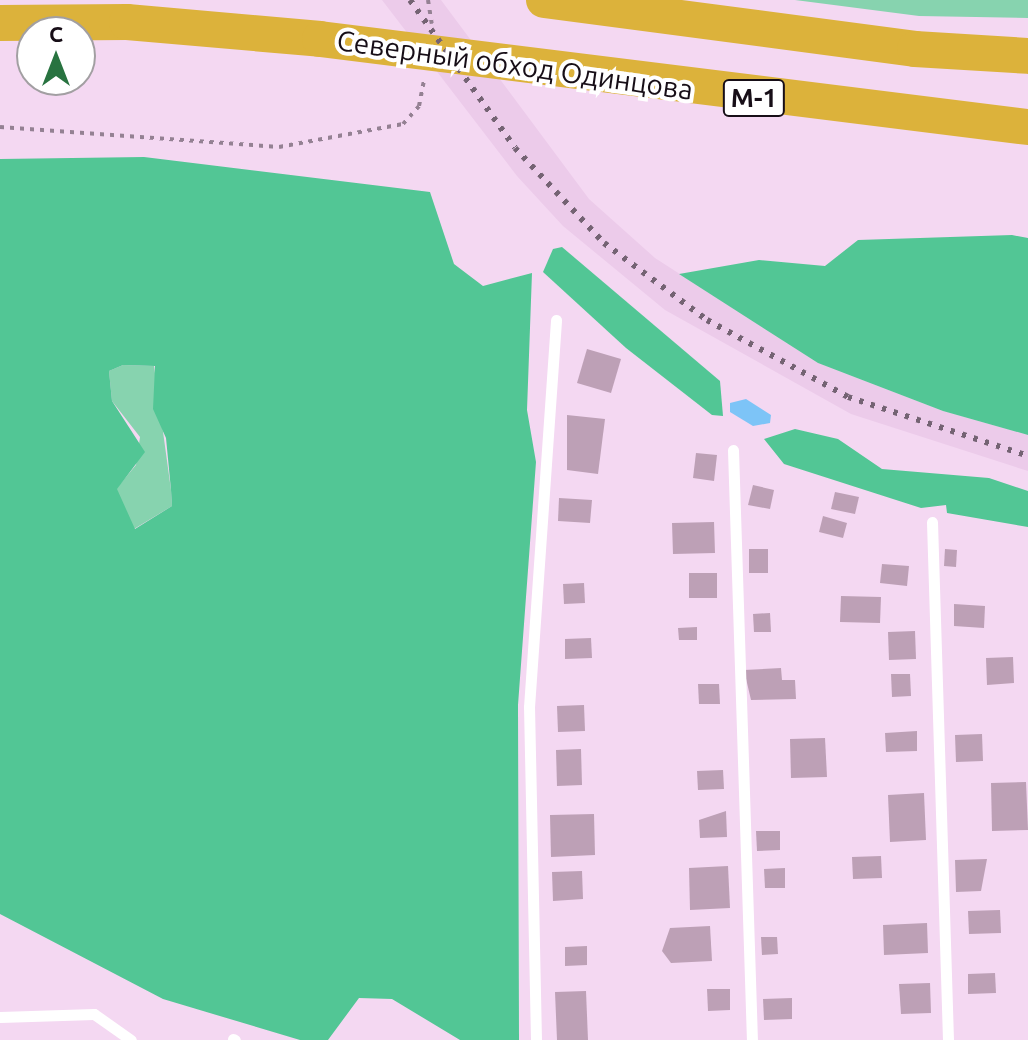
<!DOCTYPE html>
<meta charset="utf-8">
<style>
body{margin:0}
#map{position:relative;width:1028px;height:1040px;overflow:hidden;background:#f4d8f2;font-family:Ubuntu,sans-serif}
div>[style]{position:absolute}
[style*='--x']{left:calc(var(--x)*1px);top:calc(var(--y)*1px);width:calc(var(--w)*1px);rotate:calc(var(--a)*1deg)}
.built>*{inset:0;background:#eccbea}
.green>*{inset:0;background:#87d3af}
.forest>*{inset:0;background:#52c695}
.water>*{inset:0;background:#7dc4f7}
.building>*{inset:0;background:#bda0b6}
.path>*{height:4px;margin-top:-2px;transform-origin:0;background:repeating-linear-gradient(90deg,#948193 0 4px,transparent 0 10px)}
.service>*{height:11px;margin:-5.5px;padding:0 5.5px;transform-origin:5.5px;border-radius:5.5px;background:#fff}
.trunk>*{height:36px;margin:-18px;padding:0 18px;transform-origin:18px;border-radius:18px;background:#dcb23b}
.rail>*{height:6px;margin-top:-3px;transform-origin:0;background:repeating-linear-gradient(90deg,#746373 0 4px,transparent 0 12px)}
span{translate:-50% -50%;white-space:nowrap;text-align:center;line-height:1.15;-webkit-text-stroke:8px #fff;paint-order:stroke}
.shield-label span{padding:2px 6px;background:#fff;border:2px solid;border-radius:6px;-webkit-text-stroke-width:0}
.shield-label{font-size:26px;color:#170e17;font-weight:700}
.street-label{font-size:28px;color:#170e17}
.north{position:absolute;left:16px;top:16px;width:80px;height:80px;box-sizing:border-box;background:#fff;border:2px solid #a29fa2;border-radius:50%;rotate:0deg;font-size:22px;font-weight:700;line-height:32px;text-align:center;color:#170e17}
.north::after{content:'';display:block;margin:auto;width:28px;height:36px;background:#287340;clip-path:polygon(50% 0,100% 100%,50% 72%,0 100%)}
</style>
<div id="map">
<div class="built">
<div style="clip-path:polygon(382px 0,441px 0,589px 199px,655px 258px,818px 363px,943px 411px,1028px 435px,1028px 471px,851px 414px,665px 310px,563px 226px,517px 176px)"></div>
</div>
<div class="green">
<div style="clip-path:polygon(795px 0,1028px 0,1028px 18px,919px 16px)"></div>
<div style="clip-path:polygon(123px 365px,154px 366px,171px 490px,172px 506px,134px 529px,116px 489px,136px 465px,140px 437px,112px 401px,109px 371px)"></div>
</div>
<div class="forest">
<div style="clip-path:polygon(evenodd,144px 157px,430px 192px,454px 264px,483px 286px,532px 273px,527px 410px,536px 462px,518px 705px,519px 1040px,460px 1040px,392px 999px,359px 998px,328px 1040px,300px 1040px,163px 999px,0 914px,0 159px,144px 157px,123px 365px,155px 366px,153px 409px,166px 438px,171px 490px,172px 506px,135px 529px,117px 489px,145px 452px,112px 401px,109px 371px,123px 365px)"></div>
<div style="clip-path:polygon(1012px 235px,1028px 238px,1028px 435px,943px 411px,818px 363px,679px 274px,759px 260px,825px 266px,858px 240px)"></div>
<div style="clip-path:polygon(562px 247px,720px 381px,723px 416px,712px 415px,626px 348px,543px 272px,553px 249px)"></div>
<div style="clip-path:polygon(795px 429px,838px 439px,882px 469px,989px 478px,1028px 491px,1028px 527px,947px 513px,946px 505px,921px 508px,784px 464px,764px 439px)"></div>
</div>
<div class="water">
<div style="clip-path:polygon(746px 399px,771px 415px,770px 423px,753px 426px,730px 412px,730px 403px)"></div>
</div>
<div class="building">
<div style="clip-path:polygon(587px 349px,621px 359px,611px 393px,577px 383px)"></div>
<div style="clip-path:polygon(567px 415px,605px 419px,598px 474px,567px 470px)"></div>
<div style="clip-path:polygon(696px 453px,717px 455px,714px 481px,693px 478px)"></div>
<div style="clip-path:polygon(753px 485px,774px 490px,770px 509px,748px 505px)"></div>
<div style="clip-path:polygon(835px 492px,859px 497px,855px 514px,831px 509px)"></div>
<div style="clip-path:polygon(559px 498px,592px 500px,590px 523px,558px 521px)"></div>
<div style="clip-path:polygon(823px 516px,847px 523px,843px 538px,819px 532px)"></div>
<div style="clip-path:polygon(714px 522px,715px 553px,673px 554px,672px 523px)"></div>
<div style="clip-path:polygon(749px 549px,768px 549px,768px 573px,749px 573px)"></div>
<div style="clip-path:polygon(945px 549px,957px 550px,956px 567px,944px 566px)"></div>
<div style="clip-path:polygon(882px 564px,909px 566px,907px 586px,880px 583px)"></div>
<div style="clip-path:polygon(689px 573px,717px 573px,717px 598px,689px 598px)"></div>
<div style="clip-path:polygon(584px 583px,585px 603px,564px 604px,563px 584px)"></div>
<div style="clip-path:polygon(841px 596px,881px 597px,880px 623px,840px 622px)"></div>
<div style="clip-path:polygon(954px 604px,985px 606px,984px 628px,954px 626px)"></div>
<div style="clip-path:polygon(770px 613px,771px 632px,754px 632px,753px 614px)"></div>
<div style="clip-path:polygon(697px 627px,697px 640px,679px 640px,678px 628px)"></div>
<div style="clip-path:polygon(915px 631px,916px 659px,889px 660px,888px 632px)"></div>
<div style="clip-path:polygon(591px 638px,592px 658px,565px 659px,565px 639px)"></div>
<div style="clip-path:polygon(1013px 657px,1014px 683px,987px 685px,986px 658px)"></div>
<div style="clip-path:polygon(781px 668px,782px 680px,795px 680px,796px 699px,751px 700px,744px 670px)"></div>
<div style="clip-path:polygon(891px 674px,910px 674px,911px 696px,892px 697px)"></div>
<div style="clip-path:polygon(698px 684px,719px 684px,720px 704px,699px 704px)"></div>
<div style="clip-path:polygon(584px 705px,585px 731px,558px 732px,557px 706px)"></div>
<div style="clip-path:polygon(917px 731px,917px 751px,886px 752px,885px 733px)"></div>
<div style="clip-path:polygon(982px 734px,983px 761px,956px 762px,955px 735px)"></div>
<div style="clip-path:polygon(825px 738px,827px 777px,791px 778px,790px 739px)"></div>
<div style="clip-path:polygon(581px 749px,582px 785px,557px 786px,556px 750px)"></div>
<div style="clip-path:polygon(723px 770px,724px 789px,698px 790px,697px 771px)"></div>
<div style="clip-path:polygon(1026px 782px,1028px 830px,992px 831px,991px 783px)"></div>
<div style="clip-path:polygon(924px 793px,926px 840px,890px 842px,888px 795px)"></div>
<div style="clip-path:polygon(726px 811px,727px 837px,700px 838px,699px 820px)"></div>
<div style="clip-path:polygon(594px 814px,595px 855px,551px 857px,550px 815px)"></div>
<div style="clip-path:polygon(756px 831px,780px 831px,780px 850px,757px 851px)"></div>
<div style="clip-path:polygon(881px 856px,882px 878px,853px 879px,852px 857px)"></div>
<div style="clip-path:polygon(987px 859px,981px 891px,956px 892px,955px 860px)"></div>
<div style="clip-path:polygon(728px 866px,730px 908px,690px 910px,689px 868px)"></div>
<div style="clip-path:polygon(785px 868px,785px 888px,765px 888px,764px 869px)"></div>
<div style="clip-path:polygon(582px 871px,583px 899px,553px 901px,552px 872px)"></div>
<div style="clip-path:polygon(1000px 910px,1001px 933px,969px 934px,968px 911px)"></div>
<div style="clip-path:polygon(927px 923px,928px 953px,884px 955px,883px 925px)"></div>
<div style="clip-path:polygon(710px 926px,712px 961px,671px 963px,662px 951px,670px 928px)"></div>
<div style="clip-path:polygon(761px 937px,777px 937px,778px 954px,762px 955px)"></div>
<div style="clip-path:polygon(587px 946px,587px 965px,565px 966px,565px 947px)"></div>
<div style="clip-path:polygon(995px 973px,996px 993px,968px 994px,968px 974px)"></div>
<div style="clip-path:polygon(930px 983px,931px 1013px,901px 1014px,899px 984px)"></div>
<div style="clip-path:polygon(707px 989px,730px 989px,730px 1010px,708px 1011px)"></div>
<div style="clip-path:polygon(586px 991px,588px 1040px,557px 1040px,555px 992px)"></div>
<div style="clip-path:polygon(792px 998px,792px 1019px,764px 1020px,763px 999px)"></div>
</div>
<div class="path">
<div style="--x:428;--y:0;--w:24;--a:81"></div>
<div style="--x:0;--y:127;--w:280;--a:4.1"></div>
<div style="--x:279;--y:147;--w:126;--a:-10.5"></div>
<div style="--x:403;--y:124;--w:24;--a:-48"></div>
<div style="--x:419;--y:106;--w:26;--a:-79"></div>
</div>
<div class="service">
<div style="--x:733;--y:450;--w:590;--a:88.16"></div>
<div style="--x:932;--y:522;--w:518;--a:88.23"></div>
<div style="--x:0;--y:1017;--w:94;--a:-1.8"></div>
<div style="--x:94;--y:1014;--w:45;--a:35.1"></div>
<div style="--x:233;--y:1039;--w:2;--a:27"></div>
<div style="--x:536;--y:1040;--w:333;--a:-91.2"></div>
<div style="--x:529;--y:707;--w:388;--a:-86"></div>
</div>
<div class="trunk">
<div style="--x:544;--y:0;--w:374;--a:7.5"></div>
<div style="--x:915;--y:49;--w:113;--a:3.5"></div>
<div style="--x:0;--y:23;--w:127;--a:-0.5"></div>
<div style="--x:127;--y:22;--w:194;--a:5"></div>
<div style="--x:320;--y:39;--w:713;--a:7.09"></div>
</div>
<div class="rail">
<div style="--x:410;--y:0;--w:181;--a:54.6"></div>
<div style="--x:515;--y:148;--w:130;--a:46.9"></div>
<div style="--x:604;--y:243;--w:129;--a:36.8"></div>
<div style="--x:707;--y:320;--w:161;--a:28.6"></div>
<div style="--x:848;--y:397;--w:189;--a:18.1"></div>
</div>
<div class="shield-label">
<span style="left:754px;top:98px">М-1</span>
</div>
<div class="street-label">
<span style="left:515px;top:65px;rotate:8deg">Северный обход Одинцова</span>
</div>
<div class="north">С</div>
</div>
